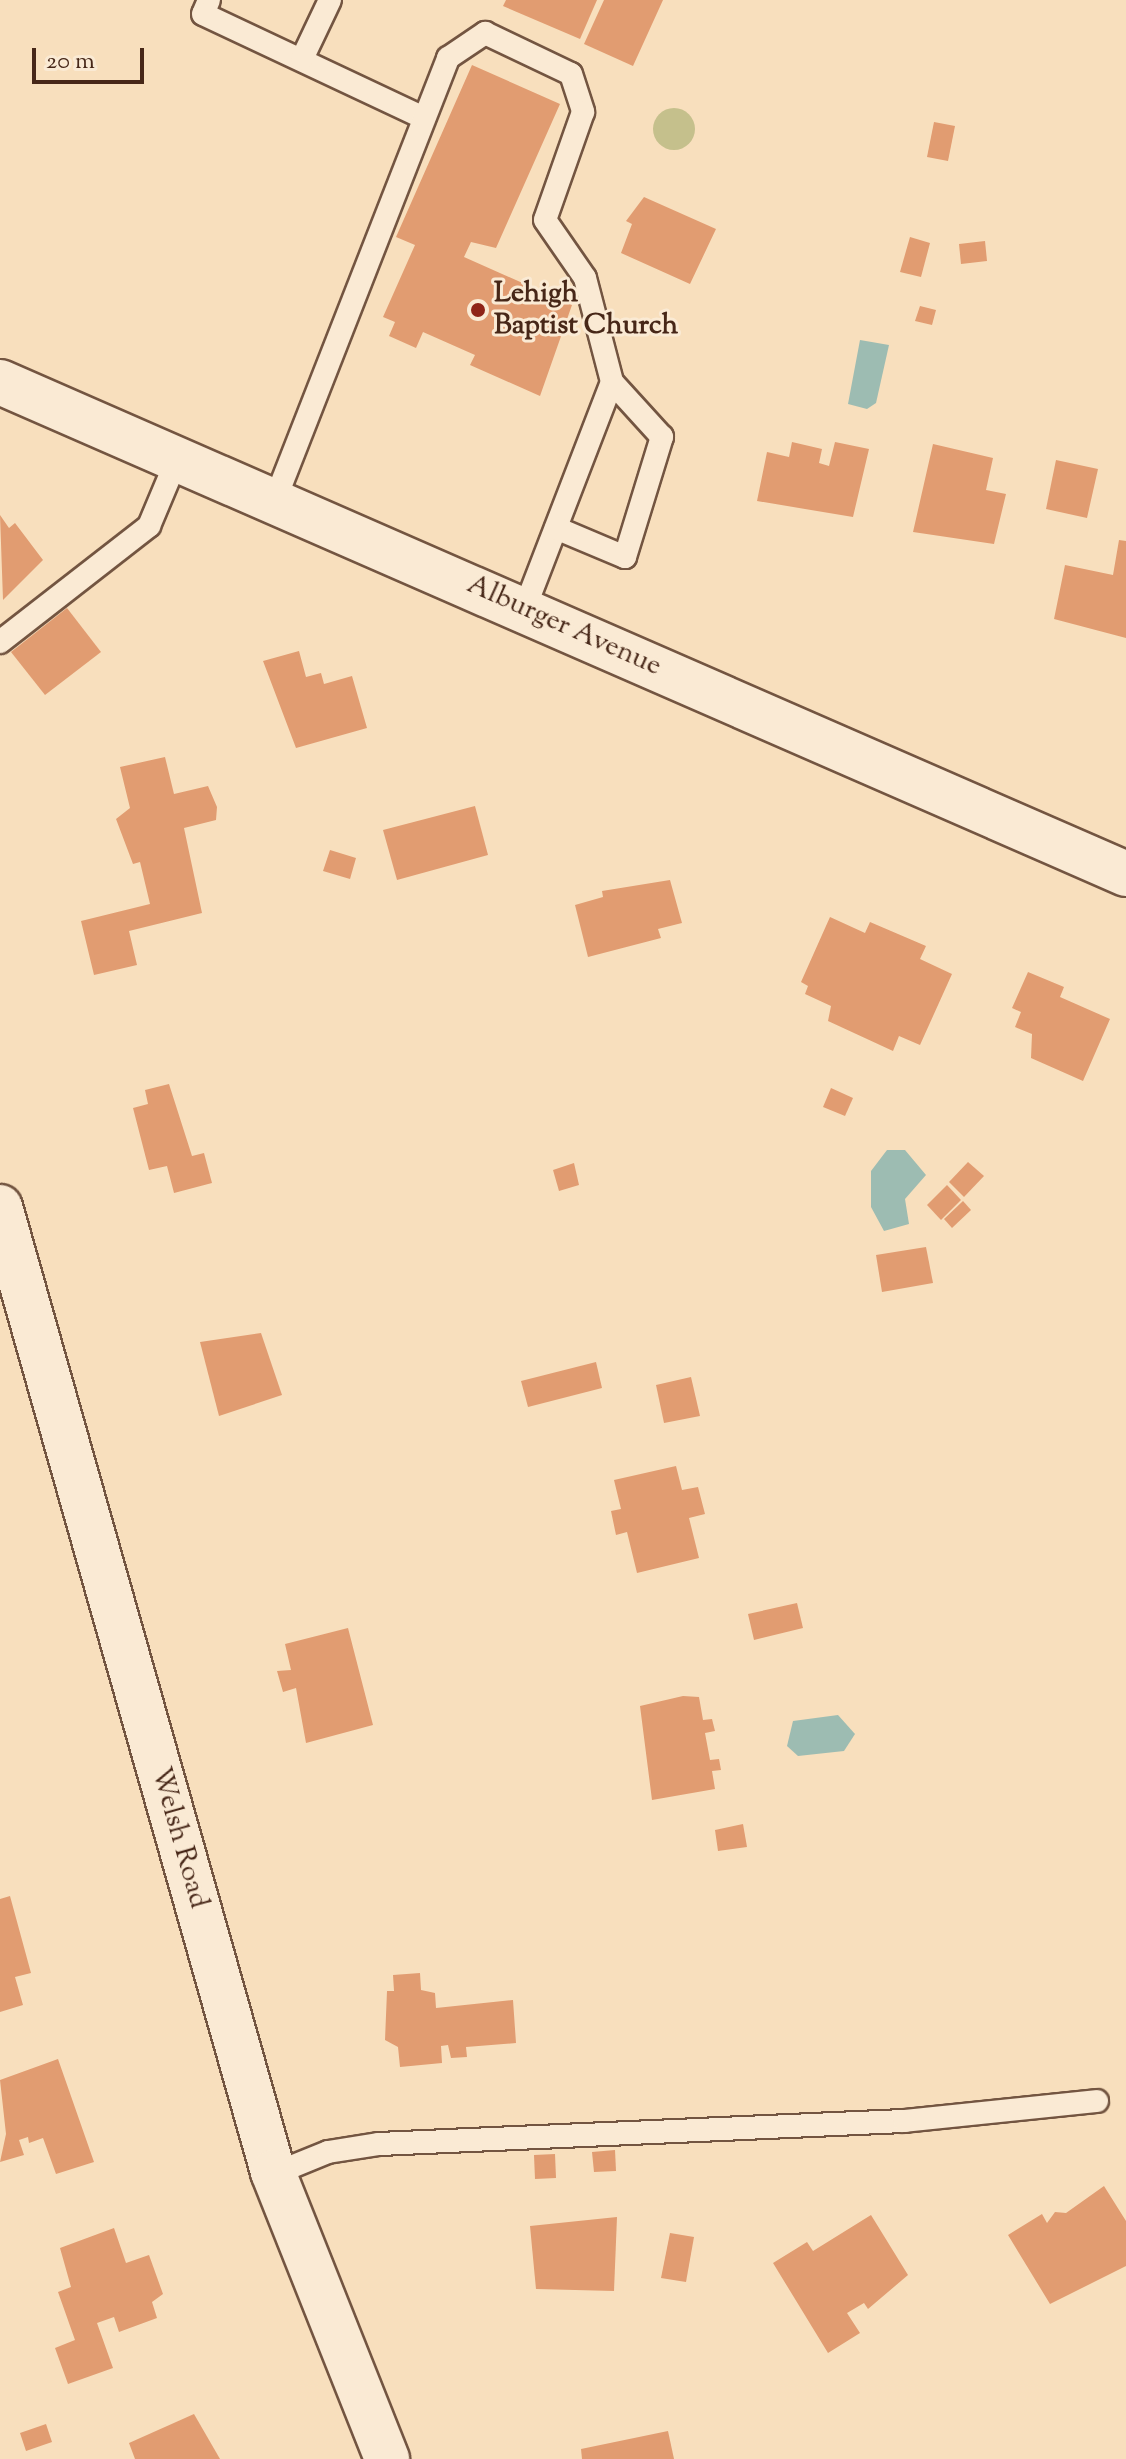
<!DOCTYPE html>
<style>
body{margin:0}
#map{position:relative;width:1126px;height:2459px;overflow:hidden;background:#f8dfbd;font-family:"Sorts Mill Goudy",serif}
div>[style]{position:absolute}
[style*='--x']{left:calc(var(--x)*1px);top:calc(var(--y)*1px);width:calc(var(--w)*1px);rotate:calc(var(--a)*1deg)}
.green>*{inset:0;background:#c5c08c}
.round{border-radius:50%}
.water>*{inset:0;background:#9dbcb2}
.building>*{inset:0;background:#e19c71}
.roads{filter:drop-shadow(2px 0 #735541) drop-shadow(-2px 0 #735541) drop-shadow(0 2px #735541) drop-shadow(0 -2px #735541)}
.service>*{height:22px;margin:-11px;padding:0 11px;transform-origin:11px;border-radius:11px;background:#faead4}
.tertiary>*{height:44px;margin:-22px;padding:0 22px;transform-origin:22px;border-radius:22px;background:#faead4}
.secondary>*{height:44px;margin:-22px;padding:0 22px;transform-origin:22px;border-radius:22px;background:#faead4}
.dots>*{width:22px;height:22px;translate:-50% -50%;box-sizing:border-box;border:4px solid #faead4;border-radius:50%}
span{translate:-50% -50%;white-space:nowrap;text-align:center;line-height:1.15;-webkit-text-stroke:6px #faead4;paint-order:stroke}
.poi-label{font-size:28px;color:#472718;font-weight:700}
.left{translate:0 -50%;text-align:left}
.street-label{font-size:28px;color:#472718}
.scale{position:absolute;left:32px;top:48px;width:112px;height:36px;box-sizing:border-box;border:4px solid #472718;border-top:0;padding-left:10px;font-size:24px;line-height:28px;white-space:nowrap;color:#472718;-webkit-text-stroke:6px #faead4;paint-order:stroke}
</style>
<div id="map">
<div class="green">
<div class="round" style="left:653px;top:108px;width:42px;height:42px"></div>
</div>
<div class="water">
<div style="clip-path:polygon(860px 340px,889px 345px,876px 403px,867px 409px,848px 404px)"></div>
<div style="clip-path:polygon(887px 1150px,905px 1150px,926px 1175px,905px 1199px,909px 1224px,884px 1231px,871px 1207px,871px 1171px)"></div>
<div style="clip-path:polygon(838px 1715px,855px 1734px,844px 1751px,798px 1756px,787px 1746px,793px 1721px)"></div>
</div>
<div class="building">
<div style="clip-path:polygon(506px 0,597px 0,580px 39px,503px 6px)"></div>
<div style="clip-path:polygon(604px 0,663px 0,633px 66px,584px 44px)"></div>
<div style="clip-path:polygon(472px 65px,560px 104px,496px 248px,471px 242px,464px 257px,572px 305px,540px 396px,470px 365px,475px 355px,423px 332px,416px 348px,389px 336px,395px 322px,383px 317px,415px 245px,396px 237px)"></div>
<div style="clip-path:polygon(934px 122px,955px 126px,948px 161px,927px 157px)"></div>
<div style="clip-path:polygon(644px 197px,716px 229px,690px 284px,621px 253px,632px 224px,626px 221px)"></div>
<div style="clip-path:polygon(910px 237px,930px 243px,921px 277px,900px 272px)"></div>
<div style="clip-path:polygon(985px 241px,987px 261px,961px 264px,959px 244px)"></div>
<div style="clip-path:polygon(920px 306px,936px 310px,932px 325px,915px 321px)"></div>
<div style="clip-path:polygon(792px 442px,822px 449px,819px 463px,829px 466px,835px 442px,869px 449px,853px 517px,757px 501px,767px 452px,789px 457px)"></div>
<div style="clip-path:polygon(933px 444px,993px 458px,986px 490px,1006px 494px,994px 544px,913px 532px)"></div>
<div style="clip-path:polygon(1056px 460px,1098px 469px,1087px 518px,1046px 509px)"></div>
<div style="clip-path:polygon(0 515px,9px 528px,15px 523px,43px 560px,3px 600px)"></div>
<div style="clip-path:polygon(1119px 540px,1126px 541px,1126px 638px,1054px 619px,1065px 565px,1113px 575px)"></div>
<div style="clip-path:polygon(67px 608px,101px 652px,45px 695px,11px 652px)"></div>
<div style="clip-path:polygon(299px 651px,306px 677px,321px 673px,324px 684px,352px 676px,367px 728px,296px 748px,263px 661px)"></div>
<div style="clip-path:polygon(165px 757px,174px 794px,208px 786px,217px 807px,216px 820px,184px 828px,202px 913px,129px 931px,137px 965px,94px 975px,81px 921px,150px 904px,140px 862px,133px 864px,116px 819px,130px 808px,120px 767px)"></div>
<div style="clip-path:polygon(475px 806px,488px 855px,397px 880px,383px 830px)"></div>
<div style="clip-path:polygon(330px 850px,356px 858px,350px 879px,323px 871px)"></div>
<div style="clip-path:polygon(670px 880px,682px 923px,658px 929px,661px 938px,588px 957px,575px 905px,603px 897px,602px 891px)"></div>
<div style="clip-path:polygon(830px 917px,865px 933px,870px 922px,926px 946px,920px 959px,952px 974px,920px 1045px,899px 1036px,893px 1051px,828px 1021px,831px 1006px,805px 994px,808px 986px,801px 982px)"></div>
<div style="clip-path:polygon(1028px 972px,1064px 987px,1060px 997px,1110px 1019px,1083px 1081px,1031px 1058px,1032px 1034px,1015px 1027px,1021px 1012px,1012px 1008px)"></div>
<div style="clip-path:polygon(169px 1084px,192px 1156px,204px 1153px,212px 1183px,174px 1193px,167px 1166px,149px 1170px,133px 1108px,148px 1104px,145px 1090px)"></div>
<div style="clip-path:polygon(831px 1088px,853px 1098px,845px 1116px,823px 1107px)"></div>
<div style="clip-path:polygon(968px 1162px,984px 1176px,964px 1197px,949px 1182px)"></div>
<div style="clip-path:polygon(574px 1163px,579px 1185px,559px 1191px,553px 1170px)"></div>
<div style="clip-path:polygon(947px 1185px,961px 1200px,941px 1220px,927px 1205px)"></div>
<div style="clip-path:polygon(963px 1201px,971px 1210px,952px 1228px,944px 1219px)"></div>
<div style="clip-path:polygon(926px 1247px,933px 1283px,882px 1292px,876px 1255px)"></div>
<div style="clip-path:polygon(261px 1333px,282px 1395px,219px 1416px,200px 1342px)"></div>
<div style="clip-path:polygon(596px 1362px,602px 1388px,528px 1407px,521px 1381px)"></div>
<div style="clip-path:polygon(691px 1377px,700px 1416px,664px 1423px,656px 1385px)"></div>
<div style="clip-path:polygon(676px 1466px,682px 1490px,698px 1487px,705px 1514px,689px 1518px,699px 1558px,637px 1573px,627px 1532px,616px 1535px,611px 1511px,621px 1509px,614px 1480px)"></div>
<div style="clip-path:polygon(797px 1603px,803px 1628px,754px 1640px,748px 1614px)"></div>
<div style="clip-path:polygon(348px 1628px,373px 1725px,306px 1743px,296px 1688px,283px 1692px,277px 1671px,291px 1670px,285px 1644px)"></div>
<div style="clip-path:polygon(683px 1696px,699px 1697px,703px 1720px,712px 1719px,715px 1731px,705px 1733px,710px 1760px,719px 1759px,721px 1770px,712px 1771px,715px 1789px,652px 1800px,640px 1706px)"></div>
<div style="clip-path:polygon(743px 1824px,747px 1847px,718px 1851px,715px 1830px)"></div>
<div style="clip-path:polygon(10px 1896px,31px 1973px,15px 1977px,23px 2005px,0 2012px,0 1899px)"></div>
<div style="clip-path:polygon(420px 1973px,421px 1990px,435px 1993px,436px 2008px,513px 2000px,516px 2043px,466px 2047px,467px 2057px,451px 2058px,448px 2045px,441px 2046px,442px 2063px,400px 2067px,398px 2047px,385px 2040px,387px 1991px,394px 1991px,393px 1975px)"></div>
<div style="clip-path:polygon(58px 2059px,94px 2162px,56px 2174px,43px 2138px,29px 2143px,28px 2137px,19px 2140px,24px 2155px,0 2162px,6px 2134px,0 2080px)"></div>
<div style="clip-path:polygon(615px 2150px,616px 2171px,594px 2172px,592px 2152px)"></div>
<div style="clip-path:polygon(555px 2154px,556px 2178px,535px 2179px,534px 2155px)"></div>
<div style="clip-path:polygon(1104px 2186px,1126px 2221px,1126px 2266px,1050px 2304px,1008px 2235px,1042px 2214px,1047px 2223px,1055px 2212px,1066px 2213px)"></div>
<div style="clip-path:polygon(871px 2215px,908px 2275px,868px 2309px,864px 2303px,847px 2313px,860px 2333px,828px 2353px,773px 2263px,807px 2242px,813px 2251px)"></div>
<div style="clip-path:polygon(617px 2217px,614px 2291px,536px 2289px,530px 2226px)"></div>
<div style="clip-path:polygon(114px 2228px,126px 2263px,149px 2255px,163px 2294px,152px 2302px,157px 2318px,119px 2332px,114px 2317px,97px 2323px,113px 2368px,68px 2384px,55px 2348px,75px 2340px,58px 2292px,71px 2287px,60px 2248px)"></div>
<div style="clip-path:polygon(670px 2233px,694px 2237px,686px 2282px,661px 2278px)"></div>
<div style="clip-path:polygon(194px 2414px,220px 2459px,135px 2459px,129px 2443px)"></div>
<div style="clip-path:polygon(46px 2424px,52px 2442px,26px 2451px,20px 2433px)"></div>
<div style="clip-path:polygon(668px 2431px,674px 2459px,582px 2459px,581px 2449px)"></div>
</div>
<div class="roads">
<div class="service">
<div style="--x:209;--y:0;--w:15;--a:113"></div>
<div style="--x:203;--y:14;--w:244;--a:25.2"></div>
<div style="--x:302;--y:59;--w:65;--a:-64.6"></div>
<div style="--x:275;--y:500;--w:475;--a:-68.6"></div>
<div style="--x:448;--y:58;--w:45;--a:-34"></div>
<div style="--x:485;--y:33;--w:95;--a:25.5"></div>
<div style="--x:571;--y:74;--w:40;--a:72"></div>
<div style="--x:583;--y:112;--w:114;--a:109.4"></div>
<div style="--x:545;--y:220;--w:70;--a:55.4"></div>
<div style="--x:585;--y:278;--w:107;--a:75.4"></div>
<div style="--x:612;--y:382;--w:242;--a:111.1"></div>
<div style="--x:556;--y:528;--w:75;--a:22.8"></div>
<div style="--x:625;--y:557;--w:126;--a:-72.9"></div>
<div style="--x:662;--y:437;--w:74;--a:-132.3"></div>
<div style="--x:0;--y:642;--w:189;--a:-37.9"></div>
<div style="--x:149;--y:526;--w:75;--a:-67.2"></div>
<div style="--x:274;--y:2174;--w:58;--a:-22.2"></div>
<div style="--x:328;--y:2152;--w:52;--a:-8.9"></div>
<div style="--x:379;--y:2144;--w:526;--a:-2.51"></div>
<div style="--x:904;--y:2121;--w:194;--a:-5.9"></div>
</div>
<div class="tertiary">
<div style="--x:0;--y:382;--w:1229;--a:23.6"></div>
</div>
<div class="secondary">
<div style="--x:0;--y:1207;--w:1003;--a:74.2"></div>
<div style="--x:273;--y:2172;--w:309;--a:68.3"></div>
</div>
</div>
<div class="dots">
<div style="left:478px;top:310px;background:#8f2418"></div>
</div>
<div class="poi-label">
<span class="left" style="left:494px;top:310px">Lehigh<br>Baptist Church</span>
</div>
<div class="street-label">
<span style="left:564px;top:626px;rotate:24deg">Alburger Avenue</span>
<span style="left:179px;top:1838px;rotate:74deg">Welsh Road</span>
</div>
<div class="scale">20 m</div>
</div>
